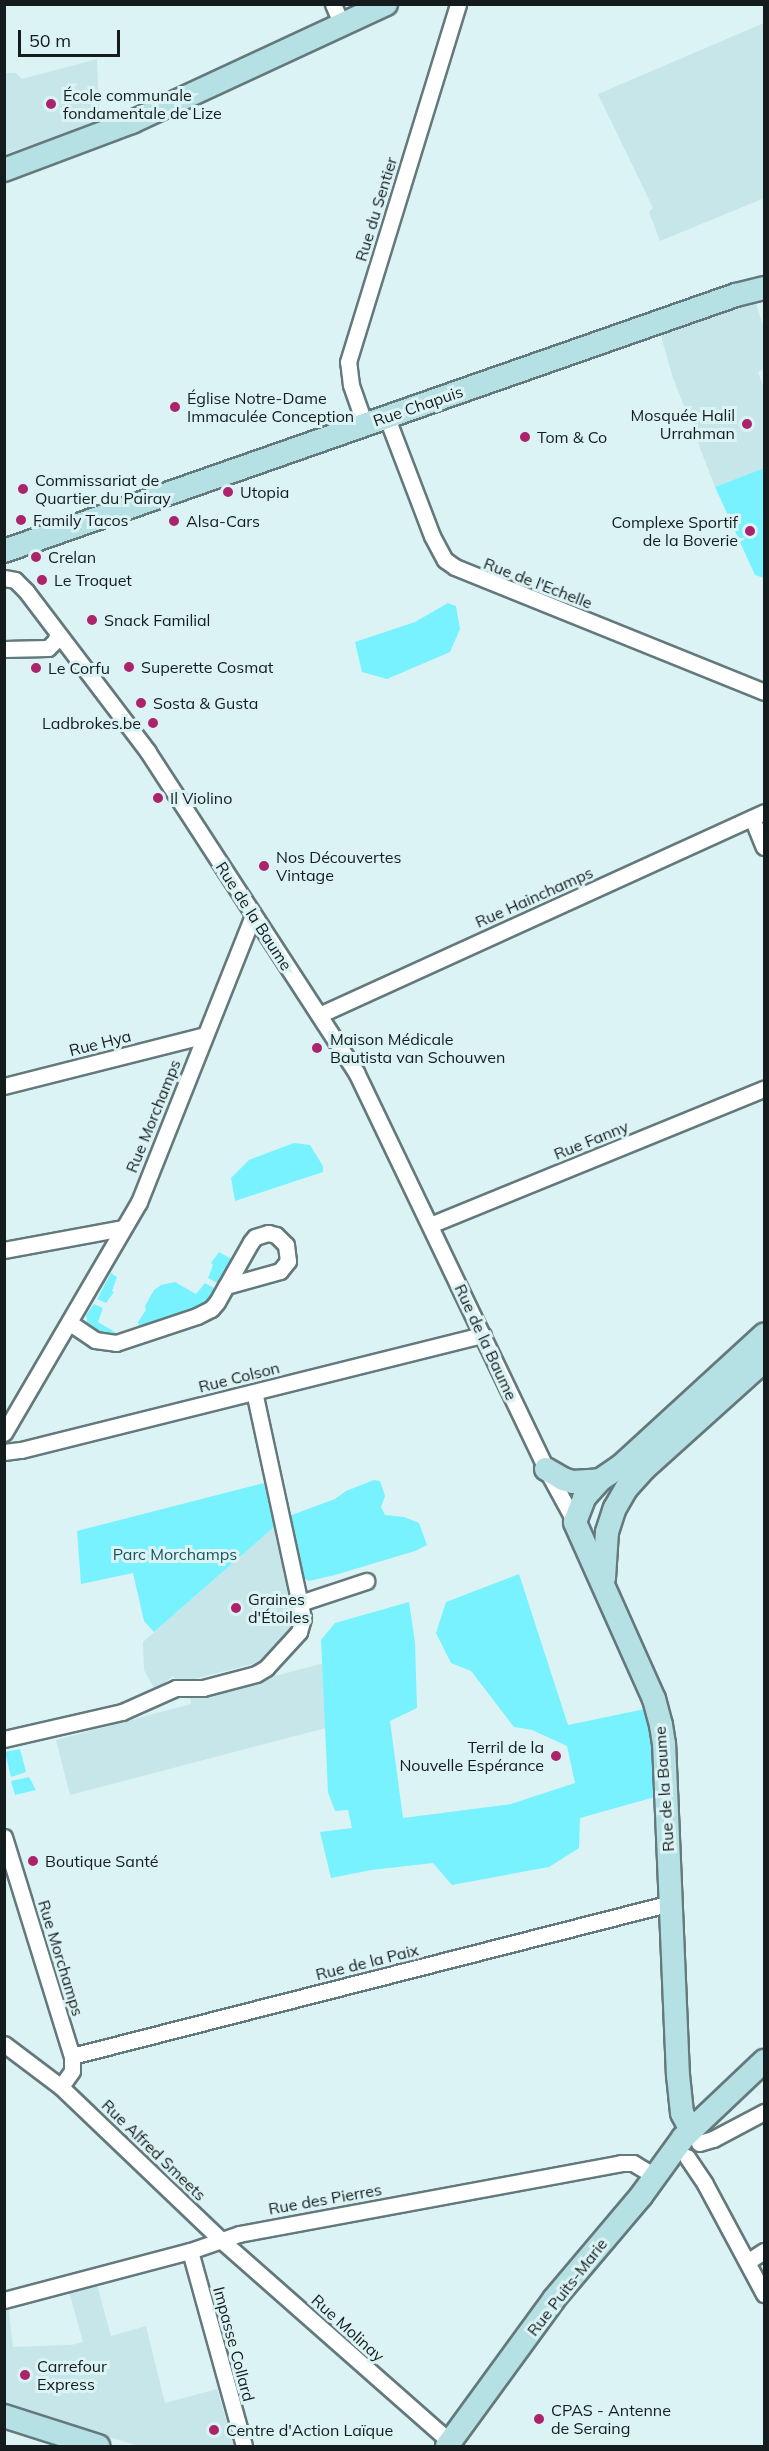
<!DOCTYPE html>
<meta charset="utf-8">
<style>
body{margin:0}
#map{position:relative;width:769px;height:2451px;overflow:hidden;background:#dcf3f5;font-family:Mulish,sans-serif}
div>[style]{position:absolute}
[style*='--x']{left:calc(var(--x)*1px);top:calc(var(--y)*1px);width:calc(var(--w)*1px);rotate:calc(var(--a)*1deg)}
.built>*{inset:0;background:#c6e6ea}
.green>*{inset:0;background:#77f2fe}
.roads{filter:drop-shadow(2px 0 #64797b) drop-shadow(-2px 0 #64797b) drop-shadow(0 2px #64797b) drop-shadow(0 -2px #64797b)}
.street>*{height:15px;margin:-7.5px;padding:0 7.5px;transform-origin:7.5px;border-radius:7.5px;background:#fff}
.secondary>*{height:22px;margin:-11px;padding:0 11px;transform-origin:11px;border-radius:11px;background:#b5e1e4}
.dots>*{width:16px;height:16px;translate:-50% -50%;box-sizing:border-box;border:3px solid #dcf3f5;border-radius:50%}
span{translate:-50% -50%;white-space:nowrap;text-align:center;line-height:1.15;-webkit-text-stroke:6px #dcf3f5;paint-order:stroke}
.poi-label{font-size:16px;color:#141c1d}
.left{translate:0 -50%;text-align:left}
.right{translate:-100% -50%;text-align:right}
.street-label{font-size:16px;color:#141c1d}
.park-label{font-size:16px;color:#19555b}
.frame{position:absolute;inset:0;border:6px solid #141c1d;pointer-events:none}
.scale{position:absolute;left:18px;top:30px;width:102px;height:27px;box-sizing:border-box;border:3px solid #141c1d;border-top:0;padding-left:8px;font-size:18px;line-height:21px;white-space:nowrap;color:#141c1d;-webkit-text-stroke:4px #dcf3f5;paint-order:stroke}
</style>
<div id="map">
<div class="built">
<div style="clip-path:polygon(764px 23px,764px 204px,762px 199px,660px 241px,649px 212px,653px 208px,598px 94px)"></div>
<div style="clip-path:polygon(97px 59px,99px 110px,104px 123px,38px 149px,34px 144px,5px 154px,5px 73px,16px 73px,22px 79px)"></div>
<div style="clip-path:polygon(755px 301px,764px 328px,764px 369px,758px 372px,764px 388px,764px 468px,715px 487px,672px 375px,659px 329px)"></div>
<div style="clip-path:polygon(274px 1527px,295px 1627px,260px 1662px,179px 1683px,173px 1676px,155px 1690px,144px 1670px,143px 1642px)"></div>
<div style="clip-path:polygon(325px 1663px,341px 1724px,70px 1795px,56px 1740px,191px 1704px,190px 1698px)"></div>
<div style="clip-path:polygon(97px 2285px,111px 2336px,146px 2326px,165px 2403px,217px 2389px,234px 2446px,139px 2446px,5px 2405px,5px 2305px,8px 2304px,13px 2347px,71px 2345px,83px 2342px,68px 2288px)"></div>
</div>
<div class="green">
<div style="clip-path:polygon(764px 468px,764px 578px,755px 575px,715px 487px)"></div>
<div style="clip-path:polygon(448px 603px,456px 606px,460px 629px,450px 652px,387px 679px,362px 672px,355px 642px,415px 622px)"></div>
<div style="clip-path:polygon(294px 1143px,310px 1145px,323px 1166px,323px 1172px,235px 1201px,231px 1178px,249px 1160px)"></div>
<div style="clip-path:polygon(219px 1252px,233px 1260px,219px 1284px,208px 1278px,213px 1265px,211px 1263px)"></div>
<div style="clip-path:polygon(111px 1273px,117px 1277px,112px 1291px,114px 1292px,106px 1303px,97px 1299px)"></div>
<div style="clip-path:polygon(175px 1282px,196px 1294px,205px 1283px,216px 1289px,201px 1307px,139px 1327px,138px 1322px,146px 1310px,145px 1306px,154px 1290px,161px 1285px)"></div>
<div style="clip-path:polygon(94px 1304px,103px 1308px,98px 1322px,115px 1332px,113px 1335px,100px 1334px,87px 1322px,86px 1315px)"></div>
<div style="clip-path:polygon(374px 1480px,380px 1481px,385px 1496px,381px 1507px,385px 1515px,404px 1517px,419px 1523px,427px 1545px,415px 1551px,335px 1575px,309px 1581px,304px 1578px,289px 1516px,335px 1499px,346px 1491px)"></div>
<div style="clip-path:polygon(264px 1483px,274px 1527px,154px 1632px,144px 1621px,133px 1573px,81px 1584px,77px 1531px)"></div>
<div style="clip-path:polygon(519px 1574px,568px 1725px,645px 1709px,650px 1733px,655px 1797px,580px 1818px,579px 1848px,549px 1867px,452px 1885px,433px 1863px,371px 1870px,331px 1878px,320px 1832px,352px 1828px,348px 1810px,335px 1811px,328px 1792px,321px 1640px,335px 1623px,409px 1602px,415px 1642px,417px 1708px,390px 1721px,403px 1818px,511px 1804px,575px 1783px,567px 1746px,532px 1730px,514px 1727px,471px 1671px,451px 1663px,436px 1633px,446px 1602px)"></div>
<div style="clip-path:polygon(20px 1749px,26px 1772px,11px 1777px,5px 1752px)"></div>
<div style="clip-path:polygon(29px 1777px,36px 1790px,15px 1795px,11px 1781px)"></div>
</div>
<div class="roads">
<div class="street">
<div style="--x:333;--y:4;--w:23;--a:67"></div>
<div style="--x:387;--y:418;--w:126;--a:69.1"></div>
<div style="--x:432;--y:536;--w:27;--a:62"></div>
<div style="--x:445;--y:560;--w:12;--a:35"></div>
<div style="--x:455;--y:567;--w:333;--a:22"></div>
<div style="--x:365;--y:425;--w:42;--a:-109.3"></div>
<div style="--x:351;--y:385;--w:23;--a:-97"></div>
<div style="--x:348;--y:362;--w:375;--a:-72.9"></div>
<div style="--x:4;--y:578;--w:11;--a:10"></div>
<div style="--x:15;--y:580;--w:16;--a:45"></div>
<div style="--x:26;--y:591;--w:202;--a:52.8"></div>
<div style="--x:148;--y:752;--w:382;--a:57"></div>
<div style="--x:356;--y:1072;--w:440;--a:64.4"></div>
<div style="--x:546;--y:1469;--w:60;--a:61.3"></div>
<div style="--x:4;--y:649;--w:44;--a:-1.3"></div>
<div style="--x:48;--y:648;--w:11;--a:-45"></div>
<div style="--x:56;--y:640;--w:5;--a:-79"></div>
<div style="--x:752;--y:818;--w:31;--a:68"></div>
<div style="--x:319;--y:1015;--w:489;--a:-24.5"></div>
<div style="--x:4;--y:1086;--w:207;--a:-14.2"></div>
<div style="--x:430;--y:1225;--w:361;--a:-22.2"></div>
<div style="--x:4;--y:1250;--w:121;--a:-10.5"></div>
<div style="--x:70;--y:1323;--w:30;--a:34"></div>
<div style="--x:95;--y:1340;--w:21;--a:8"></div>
<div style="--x:116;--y:1343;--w:85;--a:-18.4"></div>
<div style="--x:197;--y:1316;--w:16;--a:-27"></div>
<div style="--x:211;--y:1309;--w:9;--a:-49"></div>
<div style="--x:217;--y:1302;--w:69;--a:-60.5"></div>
<div style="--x:251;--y:1242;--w:6;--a:-51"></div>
<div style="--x:255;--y:1237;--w:14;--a:-17"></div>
<div style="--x:268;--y:1233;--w:8;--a:14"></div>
<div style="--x:276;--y:1235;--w:14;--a:45"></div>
<div style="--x:286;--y:1245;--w:16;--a:83"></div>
<div style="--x:288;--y:1261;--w:13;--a:129"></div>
<div style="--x:280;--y:1271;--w:56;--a:164.5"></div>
<div style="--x:4;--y:1433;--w:268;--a:-59.7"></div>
<div style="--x:139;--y:1202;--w:309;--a:-68.3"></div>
<div style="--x:4;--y:1452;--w:17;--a:-7"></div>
<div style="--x:21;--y:1450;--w:476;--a:-14"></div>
<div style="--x:300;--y:1603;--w:70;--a:-18.4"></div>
<div style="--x:4;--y:1739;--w:121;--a:-12.9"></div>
<div style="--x:122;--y:1712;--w:59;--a:-24"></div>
<div style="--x:176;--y:1688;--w:27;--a:0"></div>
<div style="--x:203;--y:1688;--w:55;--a:-14.8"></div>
<div style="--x:256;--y:1674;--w:12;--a:-31"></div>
<div style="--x:266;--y:1668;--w:49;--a:-47.5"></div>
<div style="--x:299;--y:1632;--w:15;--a:-74"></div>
<div style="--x:303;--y:1618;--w:231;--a:-102.2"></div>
<div style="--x:4;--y:1837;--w:229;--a:72.8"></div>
<div style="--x:72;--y:2056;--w:15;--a:90"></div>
<div style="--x:72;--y:2071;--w:19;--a:125"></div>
<div style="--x:4;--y:2044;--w:71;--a:37"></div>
<div style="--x:61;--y:2087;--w:221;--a:43.7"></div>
<div style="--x:221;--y:2240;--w:305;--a:41.4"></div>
<div style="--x:72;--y:2056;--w:618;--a:-14.33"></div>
<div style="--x:699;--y:2143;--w:15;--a:-16"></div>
<div style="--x:713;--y:2139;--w:58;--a:-27.9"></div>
<div style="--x:687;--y:2157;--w:32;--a:56"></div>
<div style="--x:705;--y:2184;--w:125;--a:61.8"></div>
<div style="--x:190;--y:2251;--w:202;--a:74.5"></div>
<div style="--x:747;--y:2262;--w:20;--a:-33"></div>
<div style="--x:4;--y:2300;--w:192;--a:-14.8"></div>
<div style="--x:190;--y:2251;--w:52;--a:-19.1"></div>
<div style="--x:239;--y:2234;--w:389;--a:-10.5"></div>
<div style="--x:621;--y:2163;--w:12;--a:0"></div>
<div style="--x:633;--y:2163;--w:26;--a:31"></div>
</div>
<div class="secondary">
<div style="--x:4;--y:170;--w:137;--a:-20.6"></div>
<div style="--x:132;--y:122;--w:280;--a:-24.9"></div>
<div style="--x:4;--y:551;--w:775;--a:-19.28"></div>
<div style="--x:736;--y:295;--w:29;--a:-14"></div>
<div style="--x:546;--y:1469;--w:20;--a:30"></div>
<div style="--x:563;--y:1479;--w:10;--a:17"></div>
<div style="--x:573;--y:1482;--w:27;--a:-4"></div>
<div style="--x:604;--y:1578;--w:46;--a:-86.3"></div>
<div style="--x:607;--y:1532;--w:25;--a:-72"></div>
<div style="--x:615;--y:1508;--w:22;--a:-60"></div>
<div style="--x:626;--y:1489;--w:28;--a:-48"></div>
<div style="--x:645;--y:1468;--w:160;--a:-42"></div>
<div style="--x:691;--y:2130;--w:19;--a:-118"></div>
<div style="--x:682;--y:2113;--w:37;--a:-96"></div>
<div style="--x:678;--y:2076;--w:332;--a:-92.4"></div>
<div style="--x:664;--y:1744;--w:19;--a:-99"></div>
<div style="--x:661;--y:1725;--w:27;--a:-105"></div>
<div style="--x:654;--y:1699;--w:194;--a:-114.1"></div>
<div style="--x:575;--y:1522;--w:26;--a:-69"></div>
<div style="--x:584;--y:1498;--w:24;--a:-48"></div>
<div style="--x:600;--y:1480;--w:27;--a:-34"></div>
<div style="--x:622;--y:1465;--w:193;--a:-42.5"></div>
<div style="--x:4;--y:2416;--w:99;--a:17.7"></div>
<div style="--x:447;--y:2446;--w:182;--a:-53.9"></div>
<div style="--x:554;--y:2299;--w:135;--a:-49.8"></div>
<div style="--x:641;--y:2196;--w:72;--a:-54.1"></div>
<div style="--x:683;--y:2138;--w:112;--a:-43.5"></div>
</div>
</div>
<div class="dots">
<div style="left:51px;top:104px;background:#ab246b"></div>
<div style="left:175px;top:407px;background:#ab246b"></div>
<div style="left:747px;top:424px;background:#ab246b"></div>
<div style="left:525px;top:437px;background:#ab246b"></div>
<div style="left:23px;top:489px;background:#ab246b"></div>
<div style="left:228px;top:492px;background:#ab246b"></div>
<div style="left:21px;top:520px;background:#ab246b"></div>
<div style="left:174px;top:521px;background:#ab246b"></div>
<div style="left:750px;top:531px;background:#ab246b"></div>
<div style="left:36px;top:557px;background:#ab246b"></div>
<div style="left:42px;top:580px;background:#ab246b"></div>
<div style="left:92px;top:620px;background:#ab246b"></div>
<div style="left:129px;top:667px;background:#ab246b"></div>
<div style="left:36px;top:668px;background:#ab246b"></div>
<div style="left:141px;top:703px;background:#ab246b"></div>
<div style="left:153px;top:723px;background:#ab246b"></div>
<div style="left:158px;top:798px;background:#ab246b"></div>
<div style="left:264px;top:866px;background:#ab246b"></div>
<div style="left:317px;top:1048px;background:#ab246b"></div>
<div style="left:236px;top:1608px;background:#ab246b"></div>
<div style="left:556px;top:1756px;background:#ab246b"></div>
<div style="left:33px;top:1861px;background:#ab246b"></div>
<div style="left:25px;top:2375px;background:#ab246b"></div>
<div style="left:539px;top:2419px;background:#ab246b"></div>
<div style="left:214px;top:2430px;background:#ab246b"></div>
</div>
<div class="poi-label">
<span class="left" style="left:63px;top:104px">École communale<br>fondamentale de Lize</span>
<span class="left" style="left:187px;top:407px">Église Notre-Dame<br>Immaculée Conception</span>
<span class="right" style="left:735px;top:424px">Mosquée Halil<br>Urrahman</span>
<span class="left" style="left:537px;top:437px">Tom &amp; Co</span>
<span class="left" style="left:35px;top:489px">Commissariat de<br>Quartier du Pairay</span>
<span class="left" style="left:240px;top:492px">Utopia</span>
<span class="left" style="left:33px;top:520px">Family Tacos</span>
<span class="left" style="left:186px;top:521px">Alsa-Cars</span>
<span class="right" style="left:738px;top:531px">Complexe Sportif<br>de la Boverie</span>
<span class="left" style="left:48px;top:557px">Crelan</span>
<span class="left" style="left:54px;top:580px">Le Troquet</span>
<span class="left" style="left:104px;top:620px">Snack Familial</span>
<span class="left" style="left:141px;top:667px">Superette Cosmat</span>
<span class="left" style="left:48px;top:668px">Le Corfu</span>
<span class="left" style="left:153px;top:703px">Sosta &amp; Gusta</span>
<span class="right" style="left:141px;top:723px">Ladbrokes.be</span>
<span class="left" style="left:170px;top:798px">Il Violino</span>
<span class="left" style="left:276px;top:866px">Nos Découvertes<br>Vintage</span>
<span class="left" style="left:330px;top:1048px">Maison Médicale<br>Bautista van Schouwen</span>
<span class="left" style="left:248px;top:1608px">Graines<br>d'Étoiles</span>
<span class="right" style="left:544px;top:1756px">Terril de la<br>Nouvelle Espérance</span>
<span class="left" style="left:45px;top:1861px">Boutique Santé</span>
<span class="left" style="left:37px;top:2375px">Carrefour<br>Express</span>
<span class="left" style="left:551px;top:2419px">CPAS - Antenne<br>de Seraing</span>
<span class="left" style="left:226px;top:2430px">Centre d'Action Laïque</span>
</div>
<div class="street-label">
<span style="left:376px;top:209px;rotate:-73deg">Rue du Sentier</span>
<span style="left:418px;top:406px;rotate:-19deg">Rue Chapuis</span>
<span style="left:538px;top:583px;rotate:21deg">Rue de l'Echelle</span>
<span style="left:534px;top:897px;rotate:-24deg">Rue Hainchamps</span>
<span style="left:254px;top:916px;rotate:57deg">Rue de la Baume</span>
<span style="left:100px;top:1043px;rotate:-14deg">Rue Hya</span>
<span style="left:153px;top:1116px;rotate:-68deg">Rue Morchamps</span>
<span style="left:591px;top:1140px;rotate:-22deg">Rue Fanny</span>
<span style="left:486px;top:1342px;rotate:65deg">Rue de la Baume</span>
<span style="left:239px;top:1377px;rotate:-14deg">Rue Colson</span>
<span style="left:664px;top:1789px;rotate:-94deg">Rue de la Baume</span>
<span style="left:61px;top:1958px;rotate:73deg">Rue Morchamps</span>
<span style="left:367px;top:1962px;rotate:-14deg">Rue de la Paix</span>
<span style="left:154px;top:2150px;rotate:44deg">Rue Alfred Smeets</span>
<span style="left:325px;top:2199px;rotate:-10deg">Rue des Pierres</span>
<span style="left:567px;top:2287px;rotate:-52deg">Rue Puits-Marie</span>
<span style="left:348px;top:2328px;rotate:42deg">Rue Molinay</span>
<span style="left:234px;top:2344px;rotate:75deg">Impasse Collard</span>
</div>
<div class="park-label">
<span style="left:175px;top:1554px">Parc Morchamps</span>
</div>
<div class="frame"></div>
<div class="scale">50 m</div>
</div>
